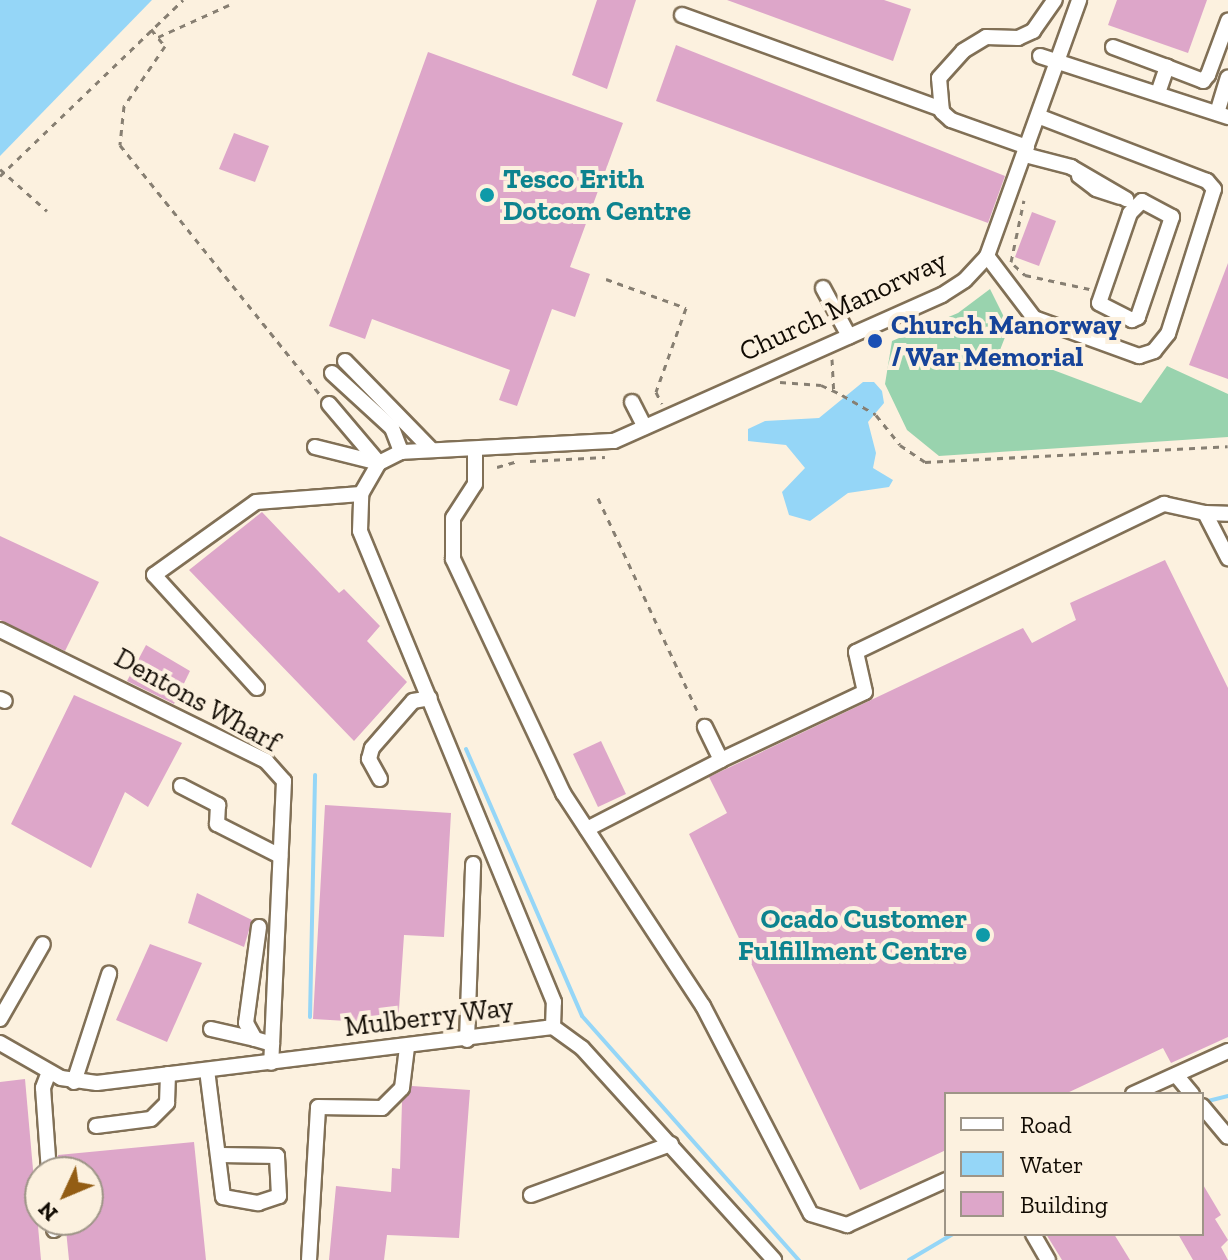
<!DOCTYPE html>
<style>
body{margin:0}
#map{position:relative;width:1228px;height:1260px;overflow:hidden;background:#fcf1df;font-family:"Zilla Slab",serif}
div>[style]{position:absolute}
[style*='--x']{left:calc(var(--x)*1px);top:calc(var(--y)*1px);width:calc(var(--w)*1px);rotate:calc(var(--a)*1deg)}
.forest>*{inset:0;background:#99d3ae}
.water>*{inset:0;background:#95d6f7}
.stream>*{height:4px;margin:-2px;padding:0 2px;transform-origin:2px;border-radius:2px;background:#95d6f7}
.building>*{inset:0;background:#dda6c9}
.path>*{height:3px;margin-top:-1.5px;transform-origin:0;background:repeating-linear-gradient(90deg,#877f72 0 6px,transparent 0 12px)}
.roads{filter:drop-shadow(2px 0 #817056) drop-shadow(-2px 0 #817056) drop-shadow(0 2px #817056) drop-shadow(0 -2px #817056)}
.minor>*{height:14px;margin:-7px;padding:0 7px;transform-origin:7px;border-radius:7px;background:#fff}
.dots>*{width:22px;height:22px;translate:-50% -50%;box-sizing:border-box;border:4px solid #fcf1df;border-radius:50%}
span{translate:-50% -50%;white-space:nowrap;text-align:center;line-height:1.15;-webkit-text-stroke:8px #fcf1df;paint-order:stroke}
.culture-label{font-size:28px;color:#0d838f;font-weight:700}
.left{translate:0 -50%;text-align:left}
.right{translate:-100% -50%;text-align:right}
.street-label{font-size:28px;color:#110b03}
.transit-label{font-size:28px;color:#164399;font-weight:700}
.legend{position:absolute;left:944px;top:1092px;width:260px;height:144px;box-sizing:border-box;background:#fcf1df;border:2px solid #9e9587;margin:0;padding:10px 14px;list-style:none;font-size:24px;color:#110b03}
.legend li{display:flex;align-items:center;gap:16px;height:40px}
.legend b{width:40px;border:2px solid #9e9587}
.north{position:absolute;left:24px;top:1156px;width:80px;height:80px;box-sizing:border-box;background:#fcf1df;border:2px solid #9e9587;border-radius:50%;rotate:226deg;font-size:22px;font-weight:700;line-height:32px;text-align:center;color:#110b03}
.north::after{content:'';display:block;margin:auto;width:28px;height:36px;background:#935d14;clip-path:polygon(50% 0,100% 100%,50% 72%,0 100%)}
</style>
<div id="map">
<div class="forest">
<div style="clip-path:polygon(990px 289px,1009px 327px,1000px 350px,1141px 403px,1167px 366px,1228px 394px,1228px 437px,939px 456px,907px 430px,885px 384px,892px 341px,958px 313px)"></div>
</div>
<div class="water">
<div style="clip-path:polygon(0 0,152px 0,0 156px)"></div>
<div style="clip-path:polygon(863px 382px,874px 382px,882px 391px,884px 403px,868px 422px,876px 453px,873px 468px,893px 480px,889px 487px,848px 493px,810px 521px,789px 515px,782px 492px,805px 468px,786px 445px,748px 441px,748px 429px,765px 421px,819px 418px)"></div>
</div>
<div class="stream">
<div style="--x:466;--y:749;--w:291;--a:66.5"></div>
<div style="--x:582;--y:1016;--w:327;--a:48.4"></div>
<div style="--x:310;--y:1017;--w:242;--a:-88.8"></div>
<div style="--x:1204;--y:1102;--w:25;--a:-14"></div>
<div style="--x:909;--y:1260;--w:51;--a:-30.6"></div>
</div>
<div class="building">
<div style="clip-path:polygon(597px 0,636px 0,607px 89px,572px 75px)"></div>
<div style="clip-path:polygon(727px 0,884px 0,911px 9px,893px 61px)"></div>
<div style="clip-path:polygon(1117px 0,1207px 0,1188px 53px,1108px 25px)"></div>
<div style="clip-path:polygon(676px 45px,1005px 176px,988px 223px,656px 101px)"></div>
<div style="clip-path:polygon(428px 52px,623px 123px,570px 267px,590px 274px,575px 317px,552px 309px,517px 406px,499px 400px,510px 370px,372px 319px,365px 339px,329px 326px)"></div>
<div style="clip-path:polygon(234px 133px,269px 146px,255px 182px,219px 169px)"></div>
<div style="clip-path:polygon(1032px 212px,1056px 221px,1039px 266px,1015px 257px)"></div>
<div style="clip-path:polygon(1228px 263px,1228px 379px,1189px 365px)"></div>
<div style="clip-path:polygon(262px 512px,339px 593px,344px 589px,380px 626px,367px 641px,407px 682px,354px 741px,189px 570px)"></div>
<div style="clip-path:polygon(0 536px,99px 582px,65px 651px,0 620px)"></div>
<div style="clip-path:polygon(1165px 560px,1228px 688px,1228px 1037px,1171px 1063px,1163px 1048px,1065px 1094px,946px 1094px,946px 1150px,860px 1190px,689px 834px,727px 813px,709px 777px,1023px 628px,1032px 643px,1076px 620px,1070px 603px)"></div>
<div style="clip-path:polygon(146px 645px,190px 671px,174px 704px,127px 681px)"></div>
<div style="clip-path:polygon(74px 695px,182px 743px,148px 807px,125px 792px,91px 868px,11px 824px)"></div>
<div style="clip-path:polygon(601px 741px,626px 794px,598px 807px,573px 754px)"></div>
<div style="clip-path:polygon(325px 805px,451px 813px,444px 937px,404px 935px,398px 1024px,313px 1019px)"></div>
<div style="clip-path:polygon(197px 893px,252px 920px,244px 947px,188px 923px)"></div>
<div style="clip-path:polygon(150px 944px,202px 963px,167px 1042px,116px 1020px)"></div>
<div style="clip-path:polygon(25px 1079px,41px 1260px,0 1260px,0 1082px)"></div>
<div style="clip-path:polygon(412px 1086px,470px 1090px,459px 1238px,387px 1235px,384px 1260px,329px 1260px,336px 1186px,391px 1192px,392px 1168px,400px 1169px,402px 1102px)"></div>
<div style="clip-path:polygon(194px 1142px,206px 1260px,69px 1260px,65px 1220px,88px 1220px,88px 1172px,60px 1172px,58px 1155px)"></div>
<div style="clip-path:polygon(1202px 1183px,1221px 1215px,1215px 1219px,1228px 1240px,1221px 1247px,1228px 1260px,1193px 1260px,1178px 1234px,1202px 1234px)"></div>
<div style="clip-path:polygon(1046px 1234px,1114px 1234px,1130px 1260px,1062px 1260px)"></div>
</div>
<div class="path">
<div style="--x:151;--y:29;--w:22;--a:51"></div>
<div style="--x:165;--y:46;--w:73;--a:124.3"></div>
<div style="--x:124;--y:106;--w:39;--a:96"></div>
<div style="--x:120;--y:145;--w:322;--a:51.3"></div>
<div style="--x:158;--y:37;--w:78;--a:-24.3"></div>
<div style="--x:0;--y:169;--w:63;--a:41.8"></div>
<div style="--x:0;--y:176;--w:254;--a:-43.9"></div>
<div style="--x:1011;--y:262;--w:63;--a:-78.2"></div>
<div style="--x:1014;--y:265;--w:15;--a:42"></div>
<div style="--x:1025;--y:275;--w:66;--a:12.3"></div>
<div style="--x:606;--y:279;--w:85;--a:19.9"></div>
<div style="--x:686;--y:308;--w:89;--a:109.7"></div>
<div style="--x:656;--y:392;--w:13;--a:63"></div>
<div style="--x:832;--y:359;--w:33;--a:87"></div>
<div style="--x:780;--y:382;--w:41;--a:4.2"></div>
<div style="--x:821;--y:385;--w:23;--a:25"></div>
<div style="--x:842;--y:395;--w:39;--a:30"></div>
<div style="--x:876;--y:415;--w:38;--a:51"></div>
<div style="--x:900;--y:445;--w:30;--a:34"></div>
<div style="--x:925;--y:462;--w:303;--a:-3"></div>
<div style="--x:530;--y:461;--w:75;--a:-3.1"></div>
<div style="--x:497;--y:467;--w:22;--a:-16"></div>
<div style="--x:598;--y:498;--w:239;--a:65"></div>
</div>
<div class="roads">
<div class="minor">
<div style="--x:682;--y:15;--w:276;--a:19.9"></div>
<div style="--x:1113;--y:47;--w:58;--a:20.3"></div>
<div style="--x:1040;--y:56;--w:198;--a:18"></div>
<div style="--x:1158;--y:93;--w:28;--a:-71"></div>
<div style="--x:1167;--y:67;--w:39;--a:21"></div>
<div style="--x:1203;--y:81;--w:8;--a:-50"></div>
<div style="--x:1208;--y:75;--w:58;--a:-69.7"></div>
<div style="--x:1217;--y:113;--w:37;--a:-73"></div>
<div style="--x:1027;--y:147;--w:81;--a:-160.4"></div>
<div style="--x:951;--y:120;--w:12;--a:-138"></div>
<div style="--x:942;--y:112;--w:34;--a:-95"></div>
<div style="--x:939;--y:78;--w:36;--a:-48"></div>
<div style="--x:963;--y:51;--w:27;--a:-31"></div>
<div style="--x:986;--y:37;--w:32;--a:2"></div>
<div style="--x:1018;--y:38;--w:17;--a:-25"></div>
<div style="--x:1033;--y:31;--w:38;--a:-55"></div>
<div style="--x:1025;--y:155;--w:48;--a:14.6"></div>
<div style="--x:1071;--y:167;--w:64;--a:30.2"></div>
<div style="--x:1079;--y:176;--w:21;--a:37"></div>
<div style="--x:1096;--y:189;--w:25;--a:18"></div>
<div style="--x:1142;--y:201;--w:34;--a:28"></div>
<div style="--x:1172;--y:217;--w:106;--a:108.8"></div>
<div style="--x:1138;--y:317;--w:7;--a:153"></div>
<div style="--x:1132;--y:320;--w:37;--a:-153"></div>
<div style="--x:1099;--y:303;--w:95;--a:-71"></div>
<div style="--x:1130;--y:213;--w:17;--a:-45"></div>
<div style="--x:987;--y:256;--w:78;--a:52.8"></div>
<div style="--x:1034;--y:318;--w:112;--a:19.9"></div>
<div style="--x:1139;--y:356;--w:16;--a:-18"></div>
<div style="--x:1154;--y:351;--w:22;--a:-51"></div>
<div style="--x:1168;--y:334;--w:152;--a:-72.4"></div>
<div style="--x:1214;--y:189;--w:11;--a:-131"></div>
<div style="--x:1207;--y:181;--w:181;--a:-159"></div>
<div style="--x:823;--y:288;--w:55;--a:61.6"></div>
<div style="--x:345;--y:361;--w:123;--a:45.7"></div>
<div style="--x:332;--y:373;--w:81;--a:42.5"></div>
<div style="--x:392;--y:428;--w:26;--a:69"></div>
<div style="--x:632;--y:402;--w:28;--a:63"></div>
<div style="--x:329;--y:404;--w:77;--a:49.7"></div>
<div style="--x:315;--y:447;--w:66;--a:14"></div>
<div style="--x:475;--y:450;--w:34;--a:90"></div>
<div style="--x:475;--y:484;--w:40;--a:122.9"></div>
<div style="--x:453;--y:518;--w:41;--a:90"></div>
<div style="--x:453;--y:559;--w:259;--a:64.8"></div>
<div style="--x:563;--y:793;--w:255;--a:56.7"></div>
<div style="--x:703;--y:1006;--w:234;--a:62.6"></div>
<div style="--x:811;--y:1214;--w:38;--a:17"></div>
<div style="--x:847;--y:1225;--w:109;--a:-24.4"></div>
<div style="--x:1205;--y:513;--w:23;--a:2"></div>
<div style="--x:0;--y:630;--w:297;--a:26.2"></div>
<div style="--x:266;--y:761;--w:27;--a:48"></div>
<div style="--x:284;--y:781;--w:282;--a:92.6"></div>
<div style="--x:257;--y:688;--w:153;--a:-132.3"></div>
<div style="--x:154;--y:575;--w:125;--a:-35.6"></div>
<div style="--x:256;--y:502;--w:105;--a:-4.4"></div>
<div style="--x:0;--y:699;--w:5;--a:22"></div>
<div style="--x:721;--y:760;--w:159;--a:-25.3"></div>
<div style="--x:865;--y:692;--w:41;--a:-102.7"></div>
<div style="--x:856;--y:652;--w:342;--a:-25.7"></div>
<div style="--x:1164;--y:504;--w:42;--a:12.4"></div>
<div style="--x:1205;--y:513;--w:51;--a:62.9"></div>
<div style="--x:380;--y:779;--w:23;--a:-119"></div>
<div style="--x:369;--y:759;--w:11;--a:-75"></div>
<div style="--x:372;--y:748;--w:62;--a:-48.9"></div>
<div style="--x:413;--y:701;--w:17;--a:-10"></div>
<div style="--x:181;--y:786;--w:42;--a:27.2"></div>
<div style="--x:218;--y:805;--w:19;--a:93"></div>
<div style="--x:217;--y:824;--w:71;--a:26.9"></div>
<div style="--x:587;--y:829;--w:151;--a:-27.2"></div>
<div style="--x:721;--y:760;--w:37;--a:-116"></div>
<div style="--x:259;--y:927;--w:97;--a:97.7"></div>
<div style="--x:246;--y:1023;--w:18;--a:61"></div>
<div style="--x:255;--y:1039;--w:18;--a:16"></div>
<div style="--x:0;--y:1019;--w:86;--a:-60.2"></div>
<div style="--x:553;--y:1027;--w:25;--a:-88"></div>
<div style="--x:554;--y:1002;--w:509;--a:-112.39"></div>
<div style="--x:360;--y:531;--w:37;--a:-88"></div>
<div style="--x:361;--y:494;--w:36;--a:-60"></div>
<div style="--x:379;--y:463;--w:25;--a:-27"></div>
<div style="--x:401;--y:452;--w:213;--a:-3"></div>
<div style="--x:614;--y:441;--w:359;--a:-24"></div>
<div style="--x:942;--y:295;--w:27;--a:-33"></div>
<div style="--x:965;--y:280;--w:33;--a:-47"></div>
<div style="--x:987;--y:256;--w:272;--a:-70.2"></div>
<div style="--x:211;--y:1029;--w:45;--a:12.8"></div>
<div style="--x:467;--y:1040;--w:176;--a:-88"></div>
<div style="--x:0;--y:1043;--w:70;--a:29.8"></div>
<div style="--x:61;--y:1078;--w:36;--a:8"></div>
<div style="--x:97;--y:1083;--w:459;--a:-7"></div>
<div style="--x:553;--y:1027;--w:36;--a:36"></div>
<div style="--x:582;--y:1048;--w:286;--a:47.8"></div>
<div style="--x:207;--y:1070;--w:128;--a:82.8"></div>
<div style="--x:223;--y:1197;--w:36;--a:10"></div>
<div style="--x:258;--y:1203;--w:22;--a:-18"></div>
<div style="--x:279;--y:1196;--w:40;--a:-92.9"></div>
<div style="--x:277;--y:1156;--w:56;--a:-179"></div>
<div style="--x:49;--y:1072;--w:17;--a:111"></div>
<div style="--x:43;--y:1088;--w:84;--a:85.9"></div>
<div style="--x:1176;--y:1075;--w:25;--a:50"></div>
<div style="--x:74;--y:1082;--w:114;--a:-72"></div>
<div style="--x:1133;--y:1094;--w:104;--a:-24.4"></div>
<div style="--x:1202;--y:1106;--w:40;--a:50"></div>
<div style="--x:96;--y:1126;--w:55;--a:-7.3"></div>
<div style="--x:151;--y:1119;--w:23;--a:-45"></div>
<div style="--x:167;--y:1103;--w:29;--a:-88"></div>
<div style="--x:531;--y:1195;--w:149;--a:-20"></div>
<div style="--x:53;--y:1220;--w:10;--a:84"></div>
<div style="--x:1033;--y:1234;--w:30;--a:60"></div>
<div style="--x:309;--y:1260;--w:153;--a:-86.6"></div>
<div style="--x:318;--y:1107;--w:64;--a:0.9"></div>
<div style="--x:382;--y:1108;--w:28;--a:-45"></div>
<div style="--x:402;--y:1088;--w:41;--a:-83"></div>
</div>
</div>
<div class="dots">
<div style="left:487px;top:195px;background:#0f9aa8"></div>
<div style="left:875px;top:341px;background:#1a4fb4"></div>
<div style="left:983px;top:935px;background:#0f9aa8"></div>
</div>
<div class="culture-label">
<span class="left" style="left:503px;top:195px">Tesco Erith<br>Dotcom Centre</span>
<span class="right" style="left:967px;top:935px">Ocado Customer<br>Fulfillment Centre</span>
</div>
<div class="street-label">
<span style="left:843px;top:306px;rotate:-25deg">Church Manorway</span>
<span style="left:197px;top:700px;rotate:29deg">Dentons Wharf</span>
<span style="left:429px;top:1017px;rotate:-7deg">Mulberry Way</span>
</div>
<div class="transit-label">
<span class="left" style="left:891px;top:341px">Church Manorway<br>/ War Memorial</span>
</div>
<ul class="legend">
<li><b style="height:10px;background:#fff"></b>Road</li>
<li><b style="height:22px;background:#95d6f7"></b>Water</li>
<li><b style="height:22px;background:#dda6c9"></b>Building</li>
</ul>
<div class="north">N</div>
</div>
